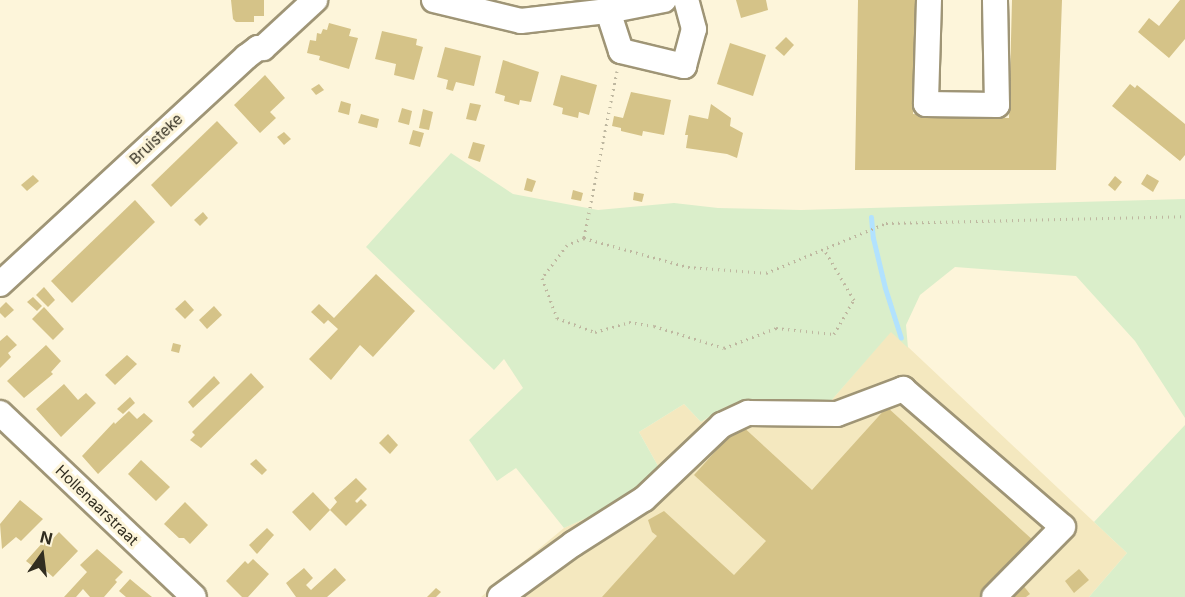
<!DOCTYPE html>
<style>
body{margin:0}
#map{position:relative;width:1185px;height:597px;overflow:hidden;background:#fdf5da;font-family:Inter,sans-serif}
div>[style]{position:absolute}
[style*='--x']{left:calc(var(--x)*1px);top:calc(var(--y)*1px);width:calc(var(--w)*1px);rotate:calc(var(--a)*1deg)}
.built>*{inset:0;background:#f4e8bf}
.green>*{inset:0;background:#daeeca}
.stream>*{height:5px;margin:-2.5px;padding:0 2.5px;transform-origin:2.5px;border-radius:2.5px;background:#b2e2fe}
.building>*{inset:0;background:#d5c388}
.path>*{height:3px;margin-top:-1.5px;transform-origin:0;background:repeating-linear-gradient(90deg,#beb7a0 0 1.5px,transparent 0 6px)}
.roads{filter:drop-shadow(2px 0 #9f9576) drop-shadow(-2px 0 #9f9576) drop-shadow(0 2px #9f9576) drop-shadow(0 -2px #9f9576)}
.minor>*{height:24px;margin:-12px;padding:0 12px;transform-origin:12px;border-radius:12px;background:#fff}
span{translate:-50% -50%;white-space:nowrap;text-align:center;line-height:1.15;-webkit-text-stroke:6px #fdf5da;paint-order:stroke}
.street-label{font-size:15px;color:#312d20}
.north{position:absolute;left:12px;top:525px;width:60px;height:60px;-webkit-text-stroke:4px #fdf5da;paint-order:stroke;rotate:14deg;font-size:16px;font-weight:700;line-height:24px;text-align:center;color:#312d20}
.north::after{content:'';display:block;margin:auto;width:21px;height:27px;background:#312d20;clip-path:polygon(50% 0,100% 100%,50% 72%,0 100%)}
</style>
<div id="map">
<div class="built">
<div style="clip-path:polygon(891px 331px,1127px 553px,1089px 597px,481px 597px,564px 528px,634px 497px,658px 466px,639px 432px,684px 404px,701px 422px,725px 407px,748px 403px,830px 402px)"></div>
</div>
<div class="green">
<div style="clip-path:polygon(451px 153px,513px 194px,598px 210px,674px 203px,718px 208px,801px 210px,1185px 199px,1185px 418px,1135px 341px,1076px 276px,955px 267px,920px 295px,906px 325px,908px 348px,891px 332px,830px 402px,748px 403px,725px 407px,701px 422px,684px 404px,639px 432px,658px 466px,634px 497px,564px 528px,516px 468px,497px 481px,469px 440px,523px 388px,504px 359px,494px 370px,366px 247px)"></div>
<div style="clip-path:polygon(1185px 425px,1185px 597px,1089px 597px,1127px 553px,1094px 522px)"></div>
</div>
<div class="stream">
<div style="--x:871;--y:217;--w:21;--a:85"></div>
<div style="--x:873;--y:238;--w:51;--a:76.5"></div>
<div style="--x:885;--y:288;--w:52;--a:72.3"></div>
</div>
<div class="building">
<div style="clip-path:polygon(231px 0,264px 0,264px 16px,254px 16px,254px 22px,236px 22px,233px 19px)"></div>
<div style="clip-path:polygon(736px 0,766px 0,768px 10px,741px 18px)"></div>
<div style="clip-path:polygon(858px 0,916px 0,913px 114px,1009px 118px,1012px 0,1062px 0,1056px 170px,855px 170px)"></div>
<div style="clip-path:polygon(1180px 0,1185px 0,1185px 39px,1169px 58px,1138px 32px,1149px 18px,1159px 26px)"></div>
<div style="clip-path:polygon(329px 23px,351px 29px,349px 36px,358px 38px,349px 69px,319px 60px,320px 56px,307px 53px,310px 40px,316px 41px,317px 33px,321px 34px,323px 29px,327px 30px)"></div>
<div style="clip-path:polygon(382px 31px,417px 39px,416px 45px,423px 47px,414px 80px,394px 75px,396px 64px,375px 59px)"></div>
<div style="clip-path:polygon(786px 37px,794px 45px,784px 56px,775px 48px)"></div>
<div style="clip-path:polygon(730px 43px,766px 55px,753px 96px,717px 84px)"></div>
<div style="clip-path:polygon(445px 47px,481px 56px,474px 86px,456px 82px,453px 91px,446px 89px,448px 80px,437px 77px)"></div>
<div style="clip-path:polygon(503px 60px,539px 72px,531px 102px,520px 100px,519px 105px,504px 101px,505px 96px,495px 93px)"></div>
<div style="clip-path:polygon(265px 75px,285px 98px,270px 112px,276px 118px,260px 133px,234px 105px)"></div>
<div style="clip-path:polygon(561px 75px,597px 85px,589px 115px,579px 112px,578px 118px,562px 114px,563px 108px,553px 105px)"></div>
<div style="clip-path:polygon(319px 84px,324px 90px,316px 95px,311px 89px)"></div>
<div style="clip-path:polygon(1130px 84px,1135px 88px,1137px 85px,1185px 124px,1185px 155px,1180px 161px,1112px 106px)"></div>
<div style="clip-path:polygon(631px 92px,671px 100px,664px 135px,643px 131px,642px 136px,621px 131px,621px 128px,612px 126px,614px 116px,623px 118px)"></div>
<div style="clip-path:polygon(341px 101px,351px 104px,349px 115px,338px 112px)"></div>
<div style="clip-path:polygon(470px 103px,481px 105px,476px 121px,466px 119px)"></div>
<div style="clip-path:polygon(711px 104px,731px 118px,730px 126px,743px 133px,737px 158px,727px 154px,686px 148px,688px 135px,685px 135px,689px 115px,708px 119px)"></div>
<div style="clip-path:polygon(402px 108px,412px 111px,409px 125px,398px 122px)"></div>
<div style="clip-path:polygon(423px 109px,433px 112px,429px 130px,419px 128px)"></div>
<div style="clip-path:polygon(361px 114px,379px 119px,377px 128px,358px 123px)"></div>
<div style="clip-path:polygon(217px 121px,238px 143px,171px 207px,151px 185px)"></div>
<div style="clip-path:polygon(413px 130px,424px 133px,420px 147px,409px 144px)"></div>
<div style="clip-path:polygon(284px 132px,291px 139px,284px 145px,277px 137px)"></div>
<div style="clip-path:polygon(473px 142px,485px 145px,480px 162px,468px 158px)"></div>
<div style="clip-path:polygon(1147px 174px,1159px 181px,1153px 192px,1141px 184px)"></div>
<div style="clip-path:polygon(33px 175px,39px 181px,27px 191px,21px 185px)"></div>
<div style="clip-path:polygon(1115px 176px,1122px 182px,1115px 191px,1108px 185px)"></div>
<div style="clip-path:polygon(527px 178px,536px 181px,532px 192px,524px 190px)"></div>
<div style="clip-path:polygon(573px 190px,583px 193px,581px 201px,571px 199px)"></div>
<div style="clip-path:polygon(634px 192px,644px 194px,642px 202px,633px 200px)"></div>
<div style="clip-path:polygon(135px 200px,155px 222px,72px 303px,51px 281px)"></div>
<div style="clip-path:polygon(203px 212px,208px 218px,200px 226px,194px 220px)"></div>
<div style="clip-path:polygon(376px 274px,415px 311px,373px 357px,360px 345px,331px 380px,309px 359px,338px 329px,328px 320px,324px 324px,311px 312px,319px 304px,334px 318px)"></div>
<div style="clip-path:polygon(44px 287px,55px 300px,48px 307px,36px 295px)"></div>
<div style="clip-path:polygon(33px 297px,42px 306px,37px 311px,27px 302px)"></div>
<div style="clip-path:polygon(185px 300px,194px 310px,185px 319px,175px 309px)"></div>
<div style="clip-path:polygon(6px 302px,14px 310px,5px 318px,0 313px,0 308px)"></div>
<div style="clip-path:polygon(214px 306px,222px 315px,207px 329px,199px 320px)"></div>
<div style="clip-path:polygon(44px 307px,64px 329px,53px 340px,32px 319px)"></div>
<div style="clip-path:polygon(7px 335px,17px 345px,8px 353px,11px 357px,0 368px,0 341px)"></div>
<div style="clip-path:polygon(173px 343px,181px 345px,179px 353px,171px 351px)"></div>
<div style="clip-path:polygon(46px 345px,61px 361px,51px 372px,53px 374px,24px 398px,7px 381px)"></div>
<div style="clip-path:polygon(127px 355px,137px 364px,115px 385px,105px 375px)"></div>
<div style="clip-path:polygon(251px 373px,264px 387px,201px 448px,190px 440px,195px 435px,192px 432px)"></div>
<div style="clip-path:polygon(214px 376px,220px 383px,193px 408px,188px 402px)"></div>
<div style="clip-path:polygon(64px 384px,78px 400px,86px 393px,96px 403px,61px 437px,36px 409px)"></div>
<div style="clip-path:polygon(130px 397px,135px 403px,123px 414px,117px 409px)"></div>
<div style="clip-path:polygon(887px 407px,1035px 542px,985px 597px,602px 597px,657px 536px,652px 532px,648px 520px,664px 511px,734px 575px,766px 541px,694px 475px,740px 424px,812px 490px)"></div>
<div style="clip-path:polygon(129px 411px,137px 419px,144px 413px,153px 421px,98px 474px,82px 456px,114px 422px,115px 424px)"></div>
<div style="clip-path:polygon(388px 434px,398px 445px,390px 454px,379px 443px)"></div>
<div style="clip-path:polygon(256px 459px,267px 470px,262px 475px,250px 464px)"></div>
<div style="clip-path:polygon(141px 460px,170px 487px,156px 501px,128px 474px)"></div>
<div style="clip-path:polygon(356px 478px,367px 489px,355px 501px,357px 503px,361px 499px,367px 505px,346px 526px,330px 510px,337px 502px,334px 498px)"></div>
<div style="clip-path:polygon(313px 492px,330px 510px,310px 531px,292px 512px)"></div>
<div style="clip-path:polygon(20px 500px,43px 519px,21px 541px,16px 537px,2px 549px,0 524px)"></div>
<div style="clip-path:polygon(185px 502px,208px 525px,190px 544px,184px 538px,179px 538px,164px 524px)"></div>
<div style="clip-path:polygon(267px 528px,274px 535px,257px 554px,249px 545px)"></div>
<div style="clip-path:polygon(59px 532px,78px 551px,53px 577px,38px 564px,35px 568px,26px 561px,45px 540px,49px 543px)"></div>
<div style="clip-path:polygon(97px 549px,123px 572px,115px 580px,117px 582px,104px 597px,90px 597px,83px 589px,76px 597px,64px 597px,87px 572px,80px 565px)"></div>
<div style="clip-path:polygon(253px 559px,269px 574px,248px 597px,242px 597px,226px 581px,245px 561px,248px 564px)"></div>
<div style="clip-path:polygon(304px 568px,313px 578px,306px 585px,311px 590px,335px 568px,346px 580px,327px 597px,296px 597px,286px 583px)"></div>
<div style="clip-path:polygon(1079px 569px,1089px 580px,1074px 593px,1065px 581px)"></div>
<div style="clip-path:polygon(130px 579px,142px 589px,152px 597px,126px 597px,119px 591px)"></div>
<div style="clip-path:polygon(1022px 584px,1030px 594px,1026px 597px,1007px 597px)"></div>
<div style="clip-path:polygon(436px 588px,441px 592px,436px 597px,427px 597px)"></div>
</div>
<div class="path">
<div style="--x:617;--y:71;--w:170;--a:101.2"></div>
<div style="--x:584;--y:238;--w:108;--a:15.6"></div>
<div style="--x:688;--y:267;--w:78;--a:4.4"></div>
<div style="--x:766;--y:273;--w:130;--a:-22.6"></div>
<div style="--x:886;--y:223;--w:299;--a:-1.3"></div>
<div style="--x:584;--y:238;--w:18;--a:158"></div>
<div style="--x:567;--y:245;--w:41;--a:127.1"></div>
<div style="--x:542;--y:278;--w:43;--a:69.4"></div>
<div style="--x:557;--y:318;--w:40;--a:20.2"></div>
<div style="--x:595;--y:332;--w:35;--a:-16"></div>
<div style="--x:629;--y:322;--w:25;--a:9"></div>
<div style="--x:654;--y:326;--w:73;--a:17.4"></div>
<div style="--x:724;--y:348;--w:56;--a:-21"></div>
<div style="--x:776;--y:328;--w:58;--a:5.9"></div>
<div style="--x:834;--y:334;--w:39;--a:-60"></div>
<div style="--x:854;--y:300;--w:59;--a:-120.5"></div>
</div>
<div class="roads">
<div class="minor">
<div style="--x:434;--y:0;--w:89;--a:13.6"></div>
<div style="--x:521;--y:21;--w:88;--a:-6.6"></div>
<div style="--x:608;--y:11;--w:57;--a:-11.1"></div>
<div style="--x:929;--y:0;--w:104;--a:91.7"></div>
<div style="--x:926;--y:104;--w:71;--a:0.8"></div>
<div style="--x:997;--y:105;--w:105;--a:-91.1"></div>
<div style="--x:608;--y:11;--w:42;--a:72"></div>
<div style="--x:621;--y:51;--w:65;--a:13.4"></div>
<div style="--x:684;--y:66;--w:38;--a:-75"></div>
<div style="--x:694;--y:29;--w:30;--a:-105"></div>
<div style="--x:0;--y:284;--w:335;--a:-42.7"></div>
<div style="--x:246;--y:57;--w:15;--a:-37"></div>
<div style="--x:258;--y:48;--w:5;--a:0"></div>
<div style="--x:263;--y:48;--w:71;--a:-42.7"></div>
<div style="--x:0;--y:413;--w:267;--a:43.5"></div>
<div style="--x:500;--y:597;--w:90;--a:-36"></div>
<div style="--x:573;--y:544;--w:84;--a:-32.4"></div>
<div style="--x:644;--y:499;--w:108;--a:-43.5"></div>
<div style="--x:722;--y:425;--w:29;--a:-25"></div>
<div style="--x:748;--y:413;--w:89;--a:0.6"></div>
<div style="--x:837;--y:414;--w:71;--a:-20.7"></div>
<div style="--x:903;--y:389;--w:211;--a:40.8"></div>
<div style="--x:1063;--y:527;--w:98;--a:134.6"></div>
</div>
</div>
<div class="street-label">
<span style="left:156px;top:139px;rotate:-43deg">Bruisteke</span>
<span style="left:97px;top:505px;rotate:44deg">Hollenaarstraat</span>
</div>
<div class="north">N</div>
</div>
